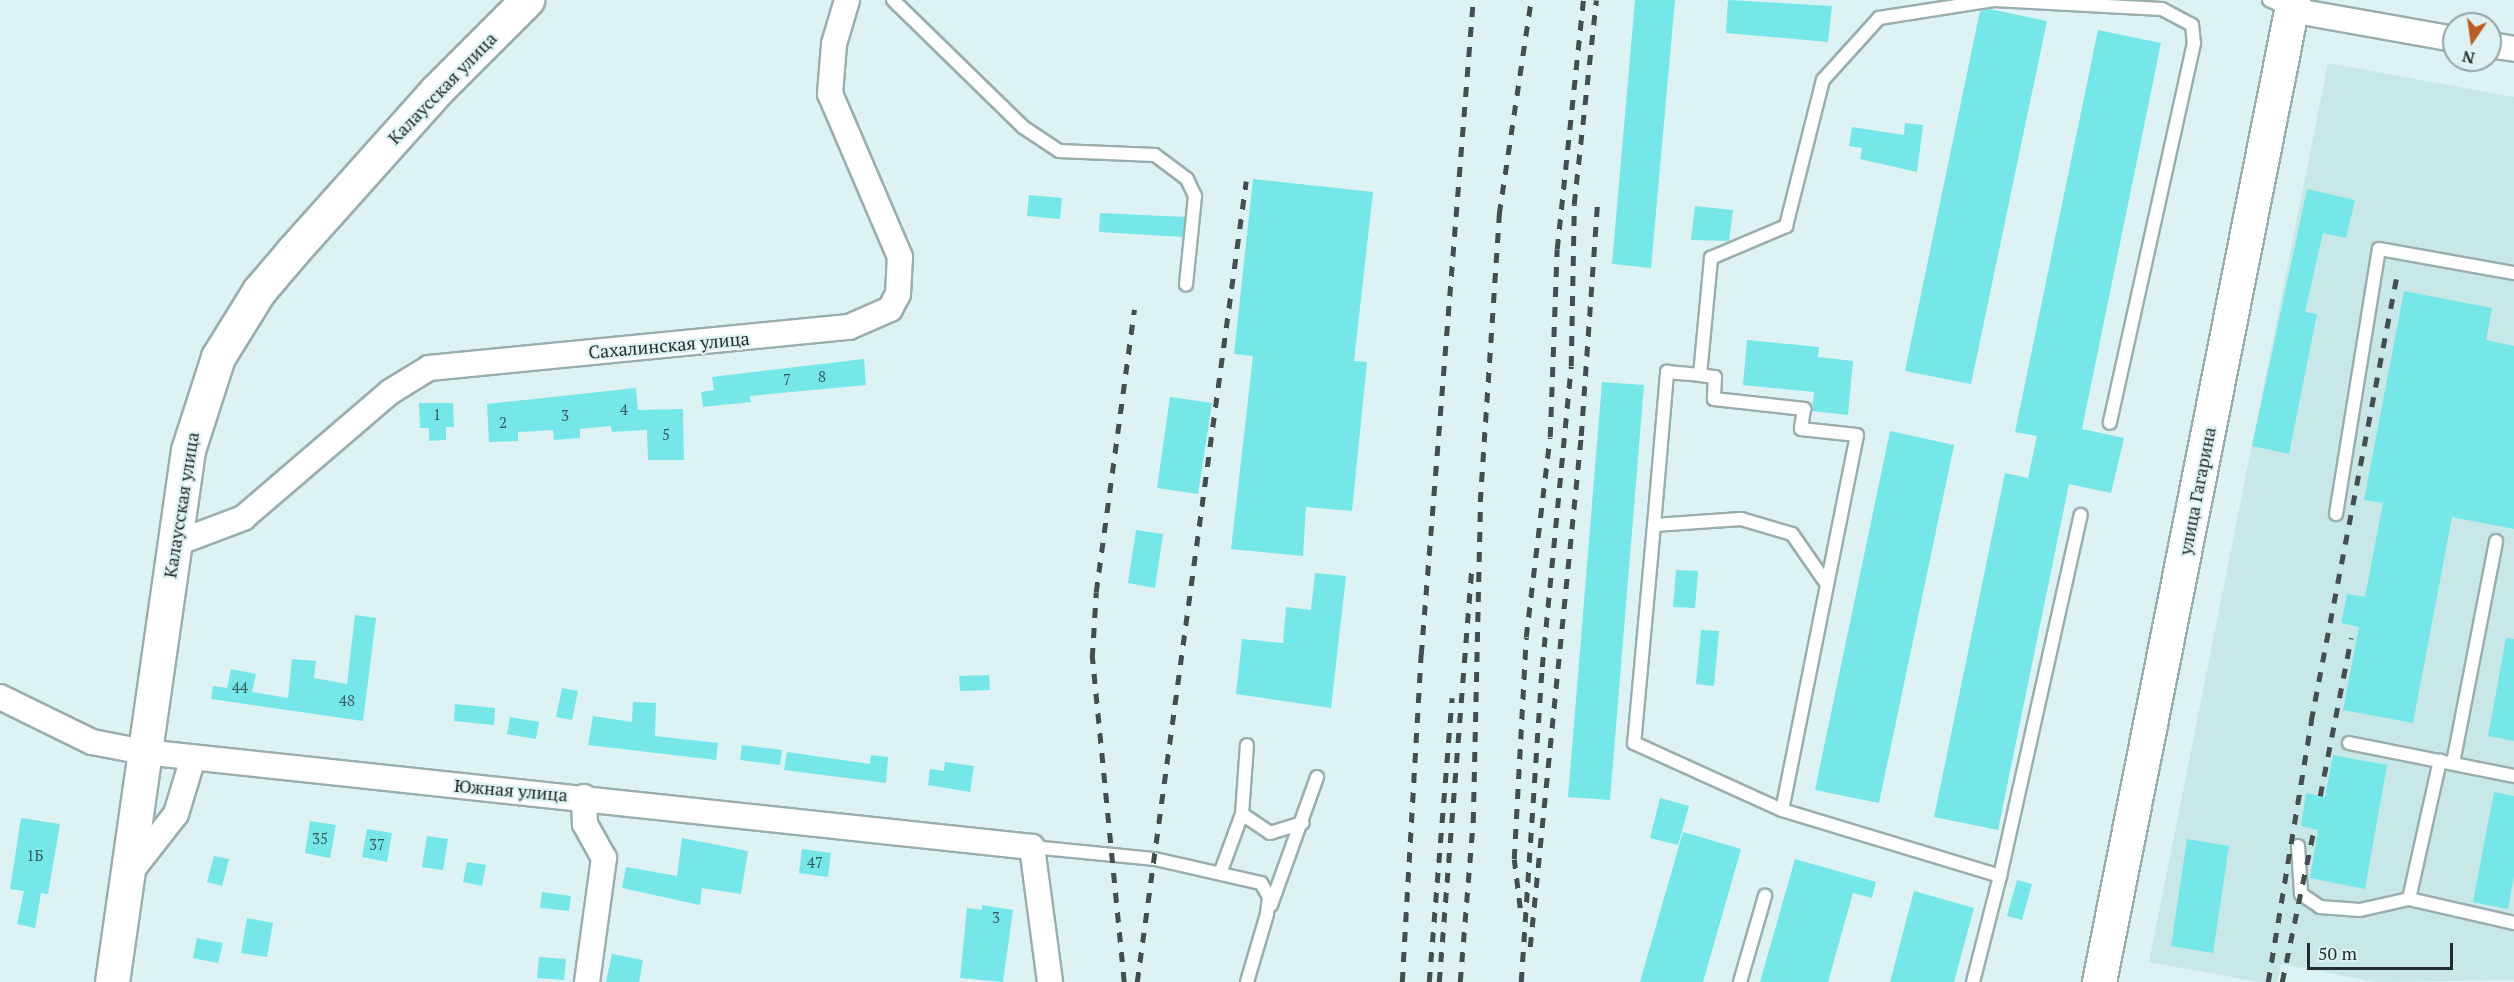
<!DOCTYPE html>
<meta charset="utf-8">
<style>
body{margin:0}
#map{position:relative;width:2514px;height:982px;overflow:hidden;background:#ddf2f2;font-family:"PT Serif",serif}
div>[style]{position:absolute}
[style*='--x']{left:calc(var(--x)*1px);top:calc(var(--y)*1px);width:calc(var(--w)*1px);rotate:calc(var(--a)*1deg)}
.built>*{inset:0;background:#c8e7e7}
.building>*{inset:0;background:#75e7e9}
.roads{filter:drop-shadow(2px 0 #9aaeae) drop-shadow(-2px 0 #9aaeae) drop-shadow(0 2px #9aaeae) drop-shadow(0 -2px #9aaeae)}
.lane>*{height:12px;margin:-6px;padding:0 6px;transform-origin:6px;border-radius:6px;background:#fff}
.street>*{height:24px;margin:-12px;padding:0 12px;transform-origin:12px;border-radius:12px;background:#fff}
.secondary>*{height:33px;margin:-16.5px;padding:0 16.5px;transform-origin:16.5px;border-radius:16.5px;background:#fff}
.rail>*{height:4.5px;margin-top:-2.25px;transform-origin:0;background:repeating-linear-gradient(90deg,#444e4e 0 10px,transparent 0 20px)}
span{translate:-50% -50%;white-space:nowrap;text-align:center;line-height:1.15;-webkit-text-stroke:4.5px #ddf2f2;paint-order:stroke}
.number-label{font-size:15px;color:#385b5b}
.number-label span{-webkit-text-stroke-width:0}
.street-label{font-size:18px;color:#242c2c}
.north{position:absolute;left:2442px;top:12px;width:60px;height:60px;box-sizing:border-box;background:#ddf2f2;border:2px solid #93a3a3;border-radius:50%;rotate:193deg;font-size:16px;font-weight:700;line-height:24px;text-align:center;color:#242c2c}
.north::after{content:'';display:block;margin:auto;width:21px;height:27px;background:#bf5c21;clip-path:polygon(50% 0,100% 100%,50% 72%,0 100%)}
.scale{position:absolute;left:2307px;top:943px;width:146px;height:27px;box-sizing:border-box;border:3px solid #242c2c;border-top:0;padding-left:8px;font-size:18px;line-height:21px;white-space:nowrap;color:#242c2c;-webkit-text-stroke:4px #ddf2f2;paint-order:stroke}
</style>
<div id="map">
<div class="built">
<div style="clip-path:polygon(2328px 63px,2514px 97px,2514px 980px,2377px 982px,2281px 964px,2277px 982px,2259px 982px,2149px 962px)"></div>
</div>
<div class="building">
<div style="clip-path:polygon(1635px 0,1675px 0,1651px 268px,1612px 264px)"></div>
<div style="clip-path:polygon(1728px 0,1832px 6px,1828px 42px,1726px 33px)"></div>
<div style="clip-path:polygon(1989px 9px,2047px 21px,1971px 384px,1905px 371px,1980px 11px)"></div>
<div style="clip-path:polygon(2098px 30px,2161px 43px,2082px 429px,2124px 438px,2111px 493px,2069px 484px,1998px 830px,1934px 817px,2005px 473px,2028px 478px,2037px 436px,2015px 432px)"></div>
<div style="clip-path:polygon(1905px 123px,1923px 125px,1917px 172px,1860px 159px,1862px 148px,1849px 146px,1852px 127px,1904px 135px)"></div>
<div style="clip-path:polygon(1253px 179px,1373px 192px,1354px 361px,1367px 362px,1352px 511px,1306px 507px,1303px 556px,1231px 549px,1253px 356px,1234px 354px)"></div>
<div style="clip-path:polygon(2307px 189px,2355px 200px,2346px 238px,2323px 233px,2305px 312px,2317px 314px,2289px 454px,2252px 446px)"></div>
<div style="clip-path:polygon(1029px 195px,1062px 198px,1060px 219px,1027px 216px)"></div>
<div style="clip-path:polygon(1695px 206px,1733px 210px,1729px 241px,1691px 240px)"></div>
<div style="clip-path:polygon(1100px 213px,1185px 217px,1183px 237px,1099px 232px)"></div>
<div style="clip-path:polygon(2404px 291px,2492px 308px,2486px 340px,2514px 346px,2514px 529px,2452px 517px,2413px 723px,2343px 710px,2359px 627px,2341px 623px,2347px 594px,2365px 597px,2383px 503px,2364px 500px)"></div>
<div style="clip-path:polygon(1747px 340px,1819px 347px,1818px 357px,1853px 361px,1848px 415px,1812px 411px,1814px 392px,1743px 385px)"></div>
<div style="clip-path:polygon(864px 359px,866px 385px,750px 396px,751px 402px,703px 407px,701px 392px,714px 390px,712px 377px)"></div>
<div style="clip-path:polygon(1602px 382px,1644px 385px,1610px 800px,1568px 797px)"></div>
<div style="clip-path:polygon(636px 388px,638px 410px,683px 409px,684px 460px,648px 460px,647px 430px,612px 432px,611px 426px,580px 429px,580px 438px,554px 440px,553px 430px,518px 432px,518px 441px,489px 442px,487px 404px)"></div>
<div style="clip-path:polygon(1170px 397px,1212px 403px,1198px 494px,1157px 488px)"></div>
<div style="clip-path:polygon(419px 403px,453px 403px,454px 427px,446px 427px,446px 440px,429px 441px,429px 428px,420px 428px)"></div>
<div style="clip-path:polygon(1890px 431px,1954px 445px,1879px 803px,1815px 790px)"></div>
<div style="clip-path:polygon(1136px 530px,1163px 534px,1155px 588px,1128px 583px)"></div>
<div style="clip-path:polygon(1676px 570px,1698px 571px,1695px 608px,1673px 607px)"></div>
<div style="clip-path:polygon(1315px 573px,1346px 576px,1331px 708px,1236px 694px,1242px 639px,1283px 643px,1286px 607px,1311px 610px)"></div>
<div style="clip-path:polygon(355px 615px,376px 618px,363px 721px,211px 699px,213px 686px,227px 688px,231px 669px,256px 674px,252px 692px,288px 698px,292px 659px,316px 661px,314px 678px,347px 684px)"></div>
<div style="clip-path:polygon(1701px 630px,1719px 631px,1714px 686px,1696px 684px)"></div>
<div style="clip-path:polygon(2506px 638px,2514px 639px,2514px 741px,2488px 736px)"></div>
<div style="clip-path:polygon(989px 675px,990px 690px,960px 691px,959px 676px)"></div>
<div style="clip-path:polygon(562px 688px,578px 691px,572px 720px,556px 717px)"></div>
<div style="clip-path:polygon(633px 702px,656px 703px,655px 736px,718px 743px,716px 760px,588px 745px,593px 716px,632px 722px)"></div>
<div style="clip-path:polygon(455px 704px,495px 708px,494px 725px,454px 721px)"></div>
<div style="clip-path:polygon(510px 717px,539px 722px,536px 739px,507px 734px)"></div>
<div style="clip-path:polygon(742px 745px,782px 750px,780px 765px,740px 760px)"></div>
<div style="clip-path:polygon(787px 752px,870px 764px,871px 755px,888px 757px,886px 783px,784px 770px)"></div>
<div style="clip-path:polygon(2333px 755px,2387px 765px,2365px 889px,2310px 878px,2318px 830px,2301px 826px,2306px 793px,2325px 797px)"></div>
<div style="clip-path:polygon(945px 762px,974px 766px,970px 792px,928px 785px,930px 769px,944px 771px)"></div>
<div style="clip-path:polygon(2494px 792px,2514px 796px,2514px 876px,2508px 909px,2473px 902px)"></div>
<div style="clip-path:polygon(1660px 798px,1689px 806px,1678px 845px,1650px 838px)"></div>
<div style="clip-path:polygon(21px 818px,60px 824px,48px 894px,41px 893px,35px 928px,17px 924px,24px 891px,10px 889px)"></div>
<div style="clip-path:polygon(310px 821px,336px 825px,330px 858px,305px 853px)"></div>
<div style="clip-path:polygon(367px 829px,392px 833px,387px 862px,362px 857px)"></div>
<div style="clip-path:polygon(1683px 832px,1741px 849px,1703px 982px,1640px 982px)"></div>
<div style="clip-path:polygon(427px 836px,448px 839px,443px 870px,422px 867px)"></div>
<div style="clip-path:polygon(682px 838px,748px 851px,741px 894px,702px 888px,700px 905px,622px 888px,626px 867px,677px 876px)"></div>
<div style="clip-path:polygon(2187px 839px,2229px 846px,2213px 953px,2171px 946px)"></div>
<div style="clip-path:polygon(802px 849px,831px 853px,828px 877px,799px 873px)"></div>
<div style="clip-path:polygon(214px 856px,229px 859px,222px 886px,207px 882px)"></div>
<div style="clip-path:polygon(1795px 859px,1876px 882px,1872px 898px,1853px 893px,1828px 982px,1760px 982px)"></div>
<div style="clip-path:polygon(467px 862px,486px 865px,482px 886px,463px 882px)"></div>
<div style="clip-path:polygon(2017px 880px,2032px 884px,2022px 920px,2007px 916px)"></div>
<div style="clip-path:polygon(1914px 891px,1974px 908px,1954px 982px,1890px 982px)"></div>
<div style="clip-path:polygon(542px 892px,571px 896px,569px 911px,540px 908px)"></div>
<div style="clip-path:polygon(982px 905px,1013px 910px,1003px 982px,960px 978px,967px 908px,982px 910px)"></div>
<div style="clip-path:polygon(247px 918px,273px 923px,267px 957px,241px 953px)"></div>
<div style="clip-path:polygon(197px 938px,223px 943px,218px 963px,193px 958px)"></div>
<div style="clip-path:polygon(612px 954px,643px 960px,639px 982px,606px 982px)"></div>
<div style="clip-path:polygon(539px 957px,566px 959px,564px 980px,537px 978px)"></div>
</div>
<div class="roads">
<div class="lane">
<div style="--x:893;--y:0;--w:182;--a:44.3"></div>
<div style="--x:1023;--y:127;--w:43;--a:33.7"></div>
<div style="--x:1059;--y:151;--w:96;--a:2.4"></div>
<div style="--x:1155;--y:155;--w:40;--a:37"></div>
<div style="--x:1187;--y:179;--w:19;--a:65"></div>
<div style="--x:1195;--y:196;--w:89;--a:95.8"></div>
<div style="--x:1995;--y:0;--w:167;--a:3.1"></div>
<div style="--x:2162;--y:9;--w:34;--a:28"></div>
<div style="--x:2192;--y:25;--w:18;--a:84"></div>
<div style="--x:2194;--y:43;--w:389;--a:102.5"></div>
<div style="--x:2269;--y:0;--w:23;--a:25"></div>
<div style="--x:1700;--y:375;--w:15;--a:8"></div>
<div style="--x:1715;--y:377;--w:22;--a:93"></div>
<div style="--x:1714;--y:399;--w:91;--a:6.3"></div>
<div style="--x:1804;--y:409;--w:20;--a:99"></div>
<div style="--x:1801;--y:429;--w:56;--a:6.1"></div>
<div style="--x:1857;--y:435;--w:382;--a:101.3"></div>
<div style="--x:1782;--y:810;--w:228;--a:16.8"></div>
<div style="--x:2000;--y:876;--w:109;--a:104.3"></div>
<div style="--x:2336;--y:514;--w:268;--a:-80.8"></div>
<div style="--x:2379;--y:249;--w:137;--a:10.1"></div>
<div style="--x:1654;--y:525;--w:219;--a:95.2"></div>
<div style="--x:1634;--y:743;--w:162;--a:24.4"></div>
<div style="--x:1824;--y:580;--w:56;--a:-124.8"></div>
<div style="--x:1792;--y:534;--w:53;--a:-163.6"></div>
<div style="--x:1741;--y:519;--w:87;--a:176.1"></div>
<div style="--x:1654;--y:525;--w:154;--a:-85.1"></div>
<div style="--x:1667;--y:372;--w:33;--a:5"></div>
<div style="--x:1700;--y:375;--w:118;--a:-84.6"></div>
<div style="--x:1711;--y:258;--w:82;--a:-23.1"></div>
<div style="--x:1786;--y:226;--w:151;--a:-75.8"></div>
<div style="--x:1823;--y:80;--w:84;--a:-47.9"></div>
<div style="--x:1879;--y:18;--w:116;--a:-8.9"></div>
<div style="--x:2349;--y:743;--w:168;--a:11.3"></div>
<div style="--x:2453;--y:763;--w:226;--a:-79"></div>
<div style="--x:1242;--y:814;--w:34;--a:34"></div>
<div style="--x:1270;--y:833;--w:34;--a:-17"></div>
<div style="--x:2298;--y:846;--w:48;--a:86.4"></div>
<div style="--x:2301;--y:894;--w:23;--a:34"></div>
<div style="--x:2320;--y:907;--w:40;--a:4.3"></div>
<div style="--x:2360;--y:910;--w:50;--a:-12.7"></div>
<div style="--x:2409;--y:899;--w:142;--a:-77.4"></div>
<div style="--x:1032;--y:847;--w:124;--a:5.6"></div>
<div style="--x:1155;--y:859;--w:109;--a:12.8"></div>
<div style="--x:1261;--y:883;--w:16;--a:60"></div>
<div style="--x:1269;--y:897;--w:17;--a:97"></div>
<div style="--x:1267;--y:914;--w:71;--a:106.4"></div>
<div style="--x:1221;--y:871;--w:61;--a:-69.8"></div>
<div style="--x:1242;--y:814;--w:69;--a:-85.9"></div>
<div style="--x:2000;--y:876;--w:370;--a:-77.4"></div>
<div style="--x:2409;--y:899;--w:108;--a:12.9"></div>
<div style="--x:1271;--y:905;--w:136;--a:-70.2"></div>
<div style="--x:1740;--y:982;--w:90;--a:-73.8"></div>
</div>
<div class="street">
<div style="--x:2291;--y:10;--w:166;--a:10.1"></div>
<div style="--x:2490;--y:45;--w:24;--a:9"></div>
<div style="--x:174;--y:544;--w:74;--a:-20.6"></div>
<div style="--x:243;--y:518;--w:194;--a:-40.6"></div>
<div style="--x:390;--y:392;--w:46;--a:-31.6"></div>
<div style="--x:429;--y:368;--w:422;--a:-5.6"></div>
<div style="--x:849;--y:327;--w:45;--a:-23.7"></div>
<div style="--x:890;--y:309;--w:17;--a:-62"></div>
<div style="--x:898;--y:294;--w:37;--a:-87"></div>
<div style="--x:900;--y:257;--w:177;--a:-113.2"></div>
<div style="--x:830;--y:94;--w:50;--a:-85.4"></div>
<div style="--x:834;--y:44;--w:46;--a:-73.5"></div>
<div style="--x:0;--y:697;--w:102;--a:26.1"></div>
<div style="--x:92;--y:742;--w:53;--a:10.9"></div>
<div style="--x:144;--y:752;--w:893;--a:6.11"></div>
<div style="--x:1032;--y:847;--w:136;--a:82.4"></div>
<div style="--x:584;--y:797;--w:27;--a:88"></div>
<div style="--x:585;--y:824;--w:39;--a:61"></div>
<div style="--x:604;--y:858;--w:125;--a:97.8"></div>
<div style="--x:129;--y:874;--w:76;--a:-51.9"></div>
<div style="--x:176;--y:814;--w:59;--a:-73.1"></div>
</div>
<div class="secondary">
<div style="--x:112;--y:982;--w:537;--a:-81.87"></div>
<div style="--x:188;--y:450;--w:98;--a:-72.1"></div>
<div style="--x:218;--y:357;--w:78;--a:-58.2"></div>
<div style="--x:259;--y:291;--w:52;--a:-49.6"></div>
<div style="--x:293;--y:251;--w:215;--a:-48.2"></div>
<div style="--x:436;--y:91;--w:129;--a:-45"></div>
<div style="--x:2099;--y:982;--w:1001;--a:-78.82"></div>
</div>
</div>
<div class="rail">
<div style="--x:2320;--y:796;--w:161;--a:-78.9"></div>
<div style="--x:1520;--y:908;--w:49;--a:-97"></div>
<div style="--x:1514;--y:859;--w:222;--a:-86.9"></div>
<div style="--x:1526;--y:637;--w:201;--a:-83.2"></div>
<div style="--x:1550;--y:437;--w:188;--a:-87.9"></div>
<div style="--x:1557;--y:249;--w:250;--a:-84"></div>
<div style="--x:1530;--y:947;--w:514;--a:-84.3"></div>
<div style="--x:1581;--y:436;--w:231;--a:-86"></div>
<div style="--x:1124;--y:982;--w:326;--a:-95.6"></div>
<div style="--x:1092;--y:658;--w:66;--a:-86.5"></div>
<div style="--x:1096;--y:592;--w:285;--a:-82.3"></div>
<div style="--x:1137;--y:982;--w:808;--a:-82.25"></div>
<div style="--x:1402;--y:982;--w:328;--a:-86.7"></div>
<div style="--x:1421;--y:655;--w:657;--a:-85.46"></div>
<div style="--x:1429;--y:982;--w:285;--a:-85.4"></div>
<div style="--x:1439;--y:982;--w:418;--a:-85.5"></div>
<div style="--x:1460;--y:982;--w:161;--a:-85.4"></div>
<div style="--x:1473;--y:822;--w:320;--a:-88.7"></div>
<div style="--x:1480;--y:502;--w:289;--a:-86.2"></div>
<div style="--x:1499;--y:214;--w:216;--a:-81.5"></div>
<div style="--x:1521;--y:982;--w:316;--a:-86.2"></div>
<div style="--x:1542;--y:667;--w:302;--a:-84.5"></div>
<div style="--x:1571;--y:366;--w:162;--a:-88.9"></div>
<div style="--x:1574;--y:204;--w:205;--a:-83.8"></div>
<div style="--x:2268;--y:982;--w:265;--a:-80.6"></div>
<div style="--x:2311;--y:721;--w:459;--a:-79.1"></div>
<div style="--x:2282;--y:982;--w:156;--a:-78.2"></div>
</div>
<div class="number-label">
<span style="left:822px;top:377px">8</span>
<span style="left:787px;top:380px">7</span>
<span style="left:624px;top:410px">4</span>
<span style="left:437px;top:415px">1</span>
<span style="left:565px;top:416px">3</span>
<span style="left:503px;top:423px">2</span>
<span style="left:666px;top:435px">5</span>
<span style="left:240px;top:688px">44</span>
<span style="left:347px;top:701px">48</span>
<span style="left:320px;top:839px">35</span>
<span style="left:377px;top:845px">37</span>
<span style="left:35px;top:856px">1Б</span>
<span style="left:815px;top:863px">47</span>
<span style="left:996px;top:918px">3</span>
</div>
<div class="street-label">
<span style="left:442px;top:88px;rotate:-46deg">Калаусская улица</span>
<span style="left:669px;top:345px;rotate:-5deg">Сахалинская улица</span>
<span style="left:2197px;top:491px;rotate:-79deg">улица Гагарина</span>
<span style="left:181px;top:505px;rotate:-81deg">Калаусская улица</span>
<span style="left:511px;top:790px;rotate:5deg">Южная улица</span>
</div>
<div class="north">N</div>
<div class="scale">50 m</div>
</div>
